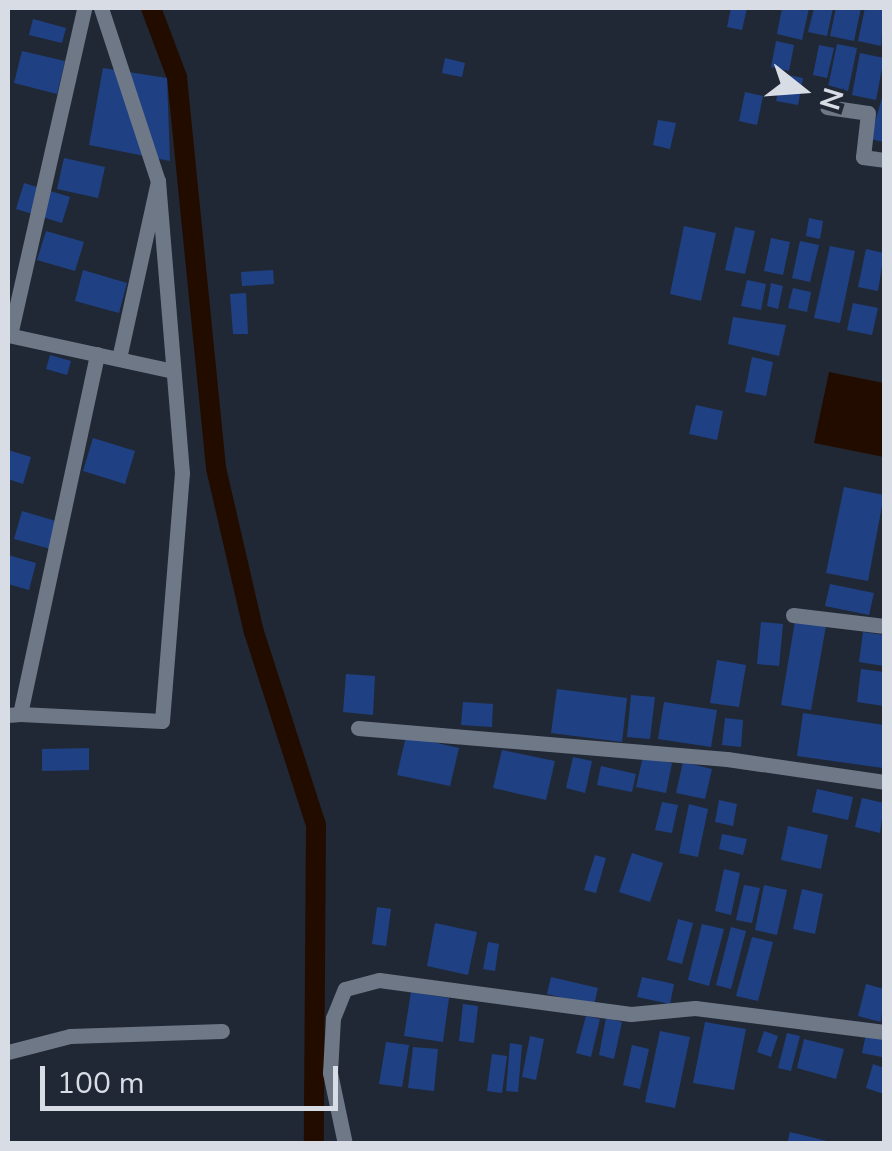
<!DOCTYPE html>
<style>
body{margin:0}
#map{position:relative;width:892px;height:1151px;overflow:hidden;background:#202835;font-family:"Nunito Sans",sans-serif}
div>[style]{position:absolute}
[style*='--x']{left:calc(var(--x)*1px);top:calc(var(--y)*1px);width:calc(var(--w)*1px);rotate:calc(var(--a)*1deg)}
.water>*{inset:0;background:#220c00}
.canal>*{height:20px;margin:-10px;padding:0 10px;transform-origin:10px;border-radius:10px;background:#220c00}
.building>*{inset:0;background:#1f4183}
.minor>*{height:15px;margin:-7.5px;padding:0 7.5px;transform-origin:7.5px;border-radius:7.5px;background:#6f7887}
span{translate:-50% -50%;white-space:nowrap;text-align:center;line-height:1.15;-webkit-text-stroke:8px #202835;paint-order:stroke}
.frame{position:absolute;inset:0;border:10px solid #d7dce5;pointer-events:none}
.north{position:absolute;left:752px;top:40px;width:100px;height:100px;-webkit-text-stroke:8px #202835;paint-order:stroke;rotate:107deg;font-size:28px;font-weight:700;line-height:40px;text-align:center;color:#d7dce5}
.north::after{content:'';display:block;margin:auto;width:35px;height:45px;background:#d7dce5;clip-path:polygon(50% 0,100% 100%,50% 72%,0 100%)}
.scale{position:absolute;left:40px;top:1066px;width:298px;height:45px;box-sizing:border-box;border:5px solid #d7dce5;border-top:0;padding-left:12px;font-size:30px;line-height:35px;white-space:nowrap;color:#d7dce5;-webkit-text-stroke:8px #202835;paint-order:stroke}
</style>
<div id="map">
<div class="water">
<div style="clip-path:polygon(829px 372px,884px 383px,884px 457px,814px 443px)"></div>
</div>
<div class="canal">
<div style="--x:151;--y:8;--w:74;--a:69.4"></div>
<div style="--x:177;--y:77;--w:393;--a:84.3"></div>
<div style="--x:216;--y:468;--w:168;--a:77"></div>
<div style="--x:254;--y:632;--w:203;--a:72.2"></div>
<div style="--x:316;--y:825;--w:319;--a:90.4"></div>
</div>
<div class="building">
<div style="clip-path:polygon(731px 8px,747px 8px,742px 30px,727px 27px)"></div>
<div style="clip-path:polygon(782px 8px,809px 8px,802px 40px,777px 34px)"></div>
<div style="clip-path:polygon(814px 8px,833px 8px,827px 36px,808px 32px)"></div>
<div style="clip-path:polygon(836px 8px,861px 8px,854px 41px,830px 36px)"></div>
<div style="clip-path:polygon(865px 8px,884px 8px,881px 46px,858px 41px)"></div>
<div style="clip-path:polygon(33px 19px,66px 28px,62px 43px,29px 35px)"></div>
<div style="clip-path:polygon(776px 41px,794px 45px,789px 71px,771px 67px)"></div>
<div style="clip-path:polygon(837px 44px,857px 48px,847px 96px,827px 92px)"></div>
<div style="clip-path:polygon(819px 45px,834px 48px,827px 78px,813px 75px)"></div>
<div style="clip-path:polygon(22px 51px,65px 61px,57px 94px,14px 83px)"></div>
<div style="clip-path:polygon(860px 53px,884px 58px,876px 100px,852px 95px)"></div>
<div style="clip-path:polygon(445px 58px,465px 63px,462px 77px,442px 73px)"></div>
<div style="clip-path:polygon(103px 68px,167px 78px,170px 161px,89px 145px)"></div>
<div style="clip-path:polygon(782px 74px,803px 78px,798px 105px,776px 101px)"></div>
<div style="clip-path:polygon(884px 91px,884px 142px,870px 139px)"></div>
<div style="clip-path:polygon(745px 92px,763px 96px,757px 125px,739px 121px)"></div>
<div style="clip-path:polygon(658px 120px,676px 123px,670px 149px,653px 145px)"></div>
<div style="clip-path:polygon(64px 158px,105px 167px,98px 198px,57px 189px)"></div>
<div style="clip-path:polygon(24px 183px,70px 197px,62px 223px,16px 209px)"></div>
<div style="clip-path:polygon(809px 218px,823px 221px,820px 239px,806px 236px)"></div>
<div style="clip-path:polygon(684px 226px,716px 233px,701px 301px,670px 294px)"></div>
<div style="clip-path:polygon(735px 227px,755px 231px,745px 274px,725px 270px)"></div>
<div style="clip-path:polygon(46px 231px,84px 242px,75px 271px,37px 260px)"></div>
<div style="clip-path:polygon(771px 238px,790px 242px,783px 275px,764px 271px)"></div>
<div style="clip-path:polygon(800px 241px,819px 245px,810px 282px,792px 278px)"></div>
<div style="clip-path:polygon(830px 246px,855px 251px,840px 323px,814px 318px)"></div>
<div style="clip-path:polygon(866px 249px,884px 253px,878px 291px,858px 287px)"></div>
<div style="clip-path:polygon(83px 270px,127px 283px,119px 313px,75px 301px)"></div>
<div style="clip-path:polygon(273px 270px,274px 284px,242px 286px,241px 272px)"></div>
<div style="clip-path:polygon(747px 280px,766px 284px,761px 310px,741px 306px)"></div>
<div style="clip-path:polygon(771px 283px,783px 286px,778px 309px,767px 306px)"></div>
<div style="clip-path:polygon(793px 288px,811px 292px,807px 312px,788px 308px)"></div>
<div style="clip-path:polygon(246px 293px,248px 334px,233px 334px,230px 294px)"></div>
<div style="clip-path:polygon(853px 303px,878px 308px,872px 335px,847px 330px)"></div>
<div style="clip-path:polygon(733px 317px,786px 325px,779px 356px,728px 344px)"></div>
<div style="clip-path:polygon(50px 355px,71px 361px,67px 375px,46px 369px)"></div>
<div style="clip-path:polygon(752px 357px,773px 362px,766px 396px,745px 392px)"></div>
<div style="clip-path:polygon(696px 405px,723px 411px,717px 440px,689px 434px)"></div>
<div style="clip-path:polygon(93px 438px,135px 451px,125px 484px,83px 471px)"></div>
<div style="clip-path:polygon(8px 450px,31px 457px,23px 484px,8px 479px)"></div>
<div style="clip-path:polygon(844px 487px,884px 495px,868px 581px,826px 573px)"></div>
<div style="clip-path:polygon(22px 511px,66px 524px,58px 551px,14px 539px)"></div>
<div style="clip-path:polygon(8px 555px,36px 563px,29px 590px,8px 584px)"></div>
<div style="clip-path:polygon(830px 584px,874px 593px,869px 615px,825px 606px)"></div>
<div style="clip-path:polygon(795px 621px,826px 626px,811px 710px,781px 705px)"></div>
<div style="clip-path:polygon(761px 622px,783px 624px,779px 666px,757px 664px)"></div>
<div style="clip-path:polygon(863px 632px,884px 635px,884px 666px,859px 662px)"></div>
<div style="clip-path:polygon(717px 660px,746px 665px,739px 707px,710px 703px)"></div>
<div style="clip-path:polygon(861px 669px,884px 672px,884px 706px,857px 702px)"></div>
<div style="clip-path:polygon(346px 674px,375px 676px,373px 715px,343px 712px)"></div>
<div style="clip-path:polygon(557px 689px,627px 698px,622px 742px,551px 733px)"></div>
<div style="clip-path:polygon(631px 695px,655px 697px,650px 739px,627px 737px)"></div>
<div style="clip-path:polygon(463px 702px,493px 704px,492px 727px,461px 725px)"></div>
<div style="clip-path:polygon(664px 702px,717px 710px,711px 747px,658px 739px)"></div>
<div style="clip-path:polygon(803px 713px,884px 725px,883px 768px,797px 756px)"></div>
<div style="clip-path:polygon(725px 718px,743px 720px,741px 747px,722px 745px)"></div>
<div style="clip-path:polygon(406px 736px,459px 748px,450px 786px,397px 775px)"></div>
<div style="clip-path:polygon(89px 748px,89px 770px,42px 771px,42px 749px)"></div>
<div style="clip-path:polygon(502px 750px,555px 761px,546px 800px,493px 788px)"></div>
<div style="clip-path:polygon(643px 756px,672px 763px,666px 793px,636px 787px)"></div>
<div style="clip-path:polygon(573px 757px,592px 761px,585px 793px,566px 788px)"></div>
<div style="clip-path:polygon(683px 762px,712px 769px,705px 799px,676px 793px)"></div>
<div style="clip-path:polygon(601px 766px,636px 774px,632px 792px,597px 785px)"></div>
<div style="clip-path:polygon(817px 789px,853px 797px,848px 820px,812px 812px)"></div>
<div style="clip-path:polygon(862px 798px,884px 803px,880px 833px,855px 827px)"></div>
<div style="clip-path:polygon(719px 800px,737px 804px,733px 826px,715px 822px)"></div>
<div style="clip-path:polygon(662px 802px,678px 805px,672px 833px,655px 830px)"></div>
<div style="clip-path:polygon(689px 804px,708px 809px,698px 857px,679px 853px)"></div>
<div style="clip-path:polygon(788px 826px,828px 835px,821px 869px,781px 860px)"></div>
<div style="clip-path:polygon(722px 834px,747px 839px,743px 855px,719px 849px)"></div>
<div style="clip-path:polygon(632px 853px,663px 863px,650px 902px,619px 892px)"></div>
<div style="clip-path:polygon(595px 855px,606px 858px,596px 893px,584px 890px)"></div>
<div style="clip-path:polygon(724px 869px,740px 873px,731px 915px,715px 911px)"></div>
<div style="clip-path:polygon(744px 885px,760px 888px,752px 923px,736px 920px)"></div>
<div style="clip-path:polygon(764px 885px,787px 890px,777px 935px,755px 930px)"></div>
<div style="clip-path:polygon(802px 889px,823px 894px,815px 934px,793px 929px)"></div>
<div style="clip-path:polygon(377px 907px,391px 909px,386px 946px,372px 944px)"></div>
<div style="clip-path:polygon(678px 919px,693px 923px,682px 964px,667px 960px)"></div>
<div style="clip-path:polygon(435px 923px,477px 932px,468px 975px,427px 966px)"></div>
<div style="clip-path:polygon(702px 924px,724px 929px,709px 986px,688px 980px)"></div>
<div style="clip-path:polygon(731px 927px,746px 931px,731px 989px,716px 985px)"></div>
<div style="clip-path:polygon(752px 937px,773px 942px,758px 1001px,736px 996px)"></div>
<div style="clip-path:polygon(488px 942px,499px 944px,495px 971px,483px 969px)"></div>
<div style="clip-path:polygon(551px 977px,598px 988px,594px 1005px,547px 994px)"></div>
<div style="clip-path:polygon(642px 977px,674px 984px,670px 1004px,637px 997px)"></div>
<div style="clip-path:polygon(866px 984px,884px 989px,881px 1022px,858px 1016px)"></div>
<div style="clip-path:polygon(411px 992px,449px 998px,443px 1042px,404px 1036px)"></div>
<div style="clip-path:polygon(463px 1004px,478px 1006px,474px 1043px,459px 1041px)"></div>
<div style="clip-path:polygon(586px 1016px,600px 1019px,591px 1057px,576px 1053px)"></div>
<div style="clip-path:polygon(606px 1018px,622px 1022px,614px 1059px,599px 1055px)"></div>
<div style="clip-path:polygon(705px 1022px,746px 1029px,734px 1090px,693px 1083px)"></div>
<div style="clip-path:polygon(660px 1031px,690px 1037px,675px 1108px,645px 1102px)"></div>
<div style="clip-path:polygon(764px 1031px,778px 1036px,771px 1057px,757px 1052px)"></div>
<div style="clip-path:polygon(787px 1033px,800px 1036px,791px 1071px,778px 1068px)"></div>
<div style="clip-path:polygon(866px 1034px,884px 1038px,882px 1057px,862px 1053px)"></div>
<div style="clip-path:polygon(530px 1036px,544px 1039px,536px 1080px,522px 1077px)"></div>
<div style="clip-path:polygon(804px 1039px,844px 1049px,836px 1079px,797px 1068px)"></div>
<div style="clip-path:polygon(386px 1042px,409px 1045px,402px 1087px,379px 1084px)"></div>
<div style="clip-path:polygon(510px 1043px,522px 1045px,518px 1092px,506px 1091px)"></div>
<div style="clip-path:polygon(632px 1045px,649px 1049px,640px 1089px,623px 1085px)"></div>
<div style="clip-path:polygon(413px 1047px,438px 1049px,434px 1091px,408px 1088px)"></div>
<div style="clip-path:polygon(492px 1054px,507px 1056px,502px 1093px,487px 1091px)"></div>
<div style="clip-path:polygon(873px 1064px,884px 1068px,884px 1094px,866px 1088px)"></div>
<div style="clip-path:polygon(790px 1132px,831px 1142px,831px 1144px,787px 1144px)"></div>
</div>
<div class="minor">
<div style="--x:101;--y:8;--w:182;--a:71.8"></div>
<div style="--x:158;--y:181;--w:182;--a:102.4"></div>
<div style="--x:827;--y:107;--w:41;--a:8.3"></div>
<div style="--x:868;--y:113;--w:44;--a:96.5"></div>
<div style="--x:863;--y:157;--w:21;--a:8"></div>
<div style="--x:8;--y:335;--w:169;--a:12.3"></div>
<div style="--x:10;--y:335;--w:335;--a:-77.2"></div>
<div style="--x:793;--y:615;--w:92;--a:6.9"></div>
<div style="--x:20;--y:714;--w:142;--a:2.8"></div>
<div style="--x:162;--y:721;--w:249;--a:-85.4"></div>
<div style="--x:182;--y:473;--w:293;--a:-94.7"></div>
<div style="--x:8;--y:715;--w:12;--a:-5"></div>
<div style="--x:20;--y:714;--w:368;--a:-77.9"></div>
<div style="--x:358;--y:728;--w:370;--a:4.8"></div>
<div style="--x:727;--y:759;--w:159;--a:8.3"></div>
<div style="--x:8;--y:1052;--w:64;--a:-14.5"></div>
<div style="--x:70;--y:1036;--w:152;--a:-1.9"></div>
<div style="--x:345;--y:1144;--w:73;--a:-101.9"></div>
<div style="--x:330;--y:1073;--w:55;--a:-86.9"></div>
<div style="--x:333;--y:1018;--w:31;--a:-68"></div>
<div style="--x:345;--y:989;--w:35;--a:-15"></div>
<div style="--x:379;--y:980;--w:254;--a:7.7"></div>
<div style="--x:631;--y:1014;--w:64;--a:-5.4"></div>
<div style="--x:695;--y:1008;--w:191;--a:7.2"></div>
</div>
<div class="frame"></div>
<div class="north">N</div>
<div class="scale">100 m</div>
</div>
